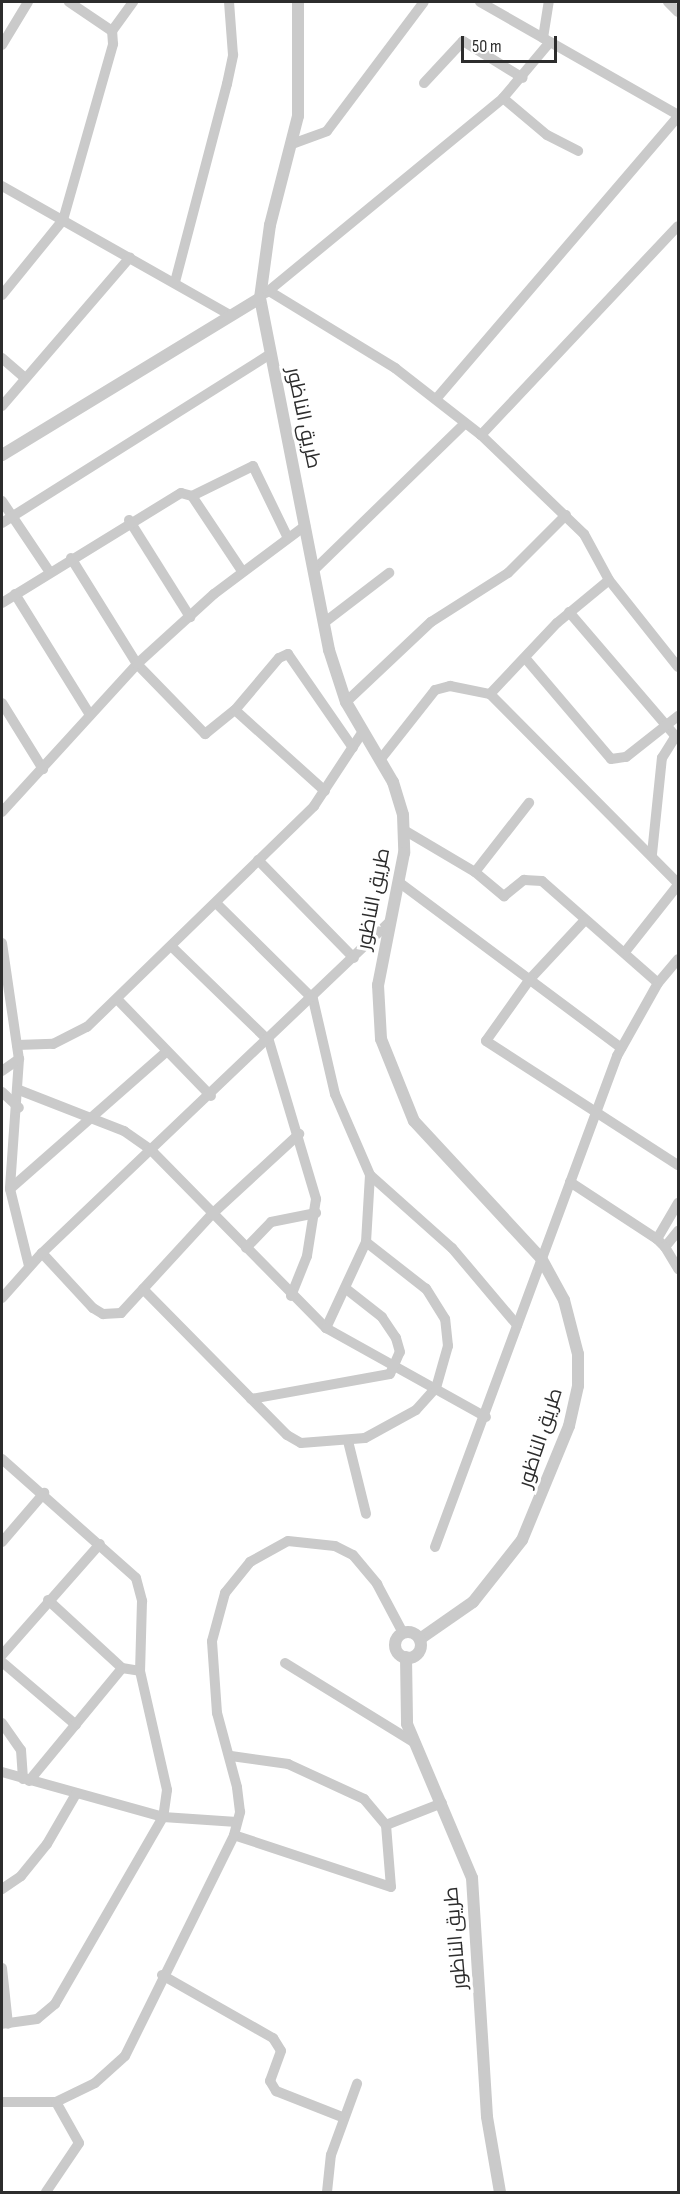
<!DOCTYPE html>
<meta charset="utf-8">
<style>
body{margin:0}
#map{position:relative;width:680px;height:2194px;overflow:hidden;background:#fff;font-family:"Sofia Sans Condensed",Cairo,sans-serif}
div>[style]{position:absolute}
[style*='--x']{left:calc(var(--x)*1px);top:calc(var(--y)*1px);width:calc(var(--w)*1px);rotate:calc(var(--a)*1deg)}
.minor>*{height:10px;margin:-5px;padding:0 5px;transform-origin:5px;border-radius:5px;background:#cacaca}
.tertiary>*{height:12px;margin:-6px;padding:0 6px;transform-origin:6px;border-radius:6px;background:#cacaca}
.tertiary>.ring{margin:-6px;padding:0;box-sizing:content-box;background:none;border:12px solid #cacaca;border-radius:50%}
span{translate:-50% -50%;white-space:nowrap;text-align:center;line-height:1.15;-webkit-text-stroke:6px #fff;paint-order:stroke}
.street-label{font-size:20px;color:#2d2d2d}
.frame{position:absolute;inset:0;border:3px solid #2d2d2d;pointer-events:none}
.scale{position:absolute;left:461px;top:36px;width:96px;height:27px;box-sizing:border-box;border:3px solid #2d2d2d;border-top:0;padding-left:8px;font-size:18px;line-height:21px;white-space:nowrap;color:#2d2d2d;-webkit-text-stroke:4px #fff;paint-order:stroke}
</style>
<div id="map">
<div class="minor">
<div style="--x:480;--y:2;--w:228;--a:29.7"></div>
<div style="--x:668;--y:2;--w:14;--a:45"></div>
<div style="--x:112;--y:31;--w:36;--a:-54"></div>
<div style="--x:543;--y:38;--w:36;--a:-81"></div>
<div style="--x:2;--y:45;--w:50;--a:-58.8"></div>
<div style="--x:424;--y:83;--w:57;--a:-47.1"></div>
<div style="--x:463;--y:41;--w:70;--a:31.7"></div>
<div style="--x:503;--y:98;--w:57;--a:40.1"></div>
<div style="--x:547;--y:135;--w:35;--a:27"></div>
<div style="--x:292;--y:144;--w:37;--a:-20"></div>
<div style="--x:327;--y:131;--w:161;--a:-53.1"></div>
<div style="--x:2;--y:186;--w:262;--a:29.5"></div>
<div style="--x:175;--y:282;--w:205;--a:-75.3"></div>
<div style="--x:227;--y:84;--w:30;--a:-78"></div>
<div style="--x:233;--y:55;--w:53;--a:-94.3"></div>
<div style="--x:269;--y:291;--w:148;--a:31.4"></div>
<div style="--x:395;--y:368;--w:109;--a:37.9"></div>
<div style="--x:481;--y:435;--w:143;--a:43.9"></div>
<div style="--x:584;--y:534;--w:52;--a:61.5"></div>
<div style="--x:609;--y:580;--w:111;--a:51.6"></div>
<div style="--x:266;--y:293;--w:307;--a:-39.4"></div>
<div style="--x:503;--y:98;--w:73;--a:-50"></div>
<div style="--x:2;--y:295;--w:97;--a:-50.9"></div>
<div style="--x:63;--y:220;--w:183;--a:-74.1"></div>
<div style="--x:113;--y:44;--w:13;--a:-94"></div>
<div style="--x:112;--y:31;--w:52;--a:-146"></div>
<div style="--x:2;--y:358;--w:28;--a:41"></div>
<div style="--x:436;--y:399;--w:372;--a:-49.4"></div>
<div style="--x:2;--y:406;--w:196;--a:-49.3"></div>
<div style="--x:481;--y:435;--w:287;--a:-46.7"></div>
<div style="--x:192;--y:496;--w:68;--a:-26.2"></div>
<div style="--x:253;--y:466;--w:80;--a:64.1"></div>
<div style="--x:2;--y:501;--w:84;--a:56.1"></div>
<div style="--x:129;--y:520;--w:115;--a:57.8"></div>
<div style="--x:2;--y:523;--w:317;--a:-32.2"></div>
<div style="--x:71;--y:558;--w:125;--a:58.1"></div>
<div style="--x:137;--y:664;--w:98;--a:45.8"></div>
<div style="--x:205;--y:734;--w:38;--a:-39"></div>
<div style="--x:235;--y:710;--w:121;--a:42"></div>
<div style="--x:314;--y:570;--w:209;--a:-44.2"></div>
<div style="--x:15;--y:594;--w:142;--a:58.2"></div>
<div style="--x:2;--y:603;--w:210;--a:-31.6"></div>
<div style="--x:181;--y:493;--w:11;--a:15"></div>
<div style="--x:192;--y:496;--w:90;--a:56.3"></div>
<div style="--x:569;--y:612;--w:167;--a:49.4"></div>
<div style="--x:325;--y:622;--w:81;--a:-37.4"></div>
<div style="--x:526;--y:659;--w:131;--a:49.6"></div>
<div style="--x:611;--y:759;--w:15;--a:-8"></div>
<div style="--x:626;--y:757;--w:66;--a:-38.3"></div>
<div style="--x:490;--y:694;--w:98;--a:-46.7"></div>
<div style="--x:557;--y:623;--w:67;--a:-39.6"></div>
<div style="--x:346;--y:702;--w:117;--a:-43.3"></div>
<div style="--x:431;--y:622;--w:91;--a:-32.5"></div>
<div style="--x:508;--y:573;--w:82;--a:-45"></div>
<div style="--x:2;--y:703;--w:78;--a:58.2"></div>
<div style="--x:235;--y:710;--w:68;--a:-49.8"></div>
<div style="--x:279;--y:658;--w:10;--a:-24"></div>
<div style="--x:288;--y:654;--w:114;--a:55.3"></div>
<div style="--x:380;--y:760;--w:89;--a:-51.8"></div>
<div style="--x:435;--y:690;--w:16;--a:-15"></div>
<div style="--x:450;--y:686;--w:41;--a:11.3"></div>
<div style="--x:490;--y:694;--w:267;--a:45.2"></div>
<div style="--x:2;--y:812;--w:200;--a:-47.6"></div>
<div style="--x:137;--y:664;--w:104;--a:-42.3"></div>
<div style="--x:214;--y:594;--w:114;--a:-36.8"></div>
<div style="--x:404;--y:830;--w:82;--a:30.6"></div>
<div style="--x:475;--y:872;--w:38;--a:40"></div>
<div style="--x:504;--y:896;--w:26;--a:-39"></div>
<div style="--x:524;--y:880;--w:18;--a:3"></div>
<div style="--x:542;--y:881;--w:154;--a:41.3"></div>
<div style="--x:652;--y:854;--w:97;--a:-84.1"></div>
<div style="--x:662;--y:758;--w:26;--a:-58"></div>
<div style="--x:258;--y:860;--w:137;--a:45.6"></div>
<div style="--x:475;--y:872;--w:88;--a:-52"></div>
<div style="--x:400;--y:883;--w:276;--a:36.7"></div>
<div style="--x:216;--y:903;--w:136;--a:44.7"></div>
<div style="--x:313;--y:999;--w:98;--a:77"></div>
<div style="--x:335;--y:1094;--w:88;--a:66.6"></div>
<div style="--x:370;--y:1175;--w:67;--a:93.4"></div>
<div style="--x:366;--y:1242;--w:95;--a:114.9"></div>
<div style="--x:585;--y:920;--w:81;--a:133"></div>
<div style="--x:530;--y:979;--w:76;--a:125.4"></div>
<div style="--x:486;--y:1041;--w:229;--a:32.9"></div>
<div style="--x:2;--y:943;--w:117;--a:81.7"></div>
<div style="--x:19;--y:1059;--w:130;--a:94"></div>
<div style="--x:10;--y:1189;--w:79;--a:76.1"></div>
<div style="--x:171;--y:946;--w:136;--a:44.1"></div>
<div style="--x:269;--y:1041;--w:165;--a:73.4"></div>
<div style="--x:316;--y:1199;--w:58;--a:99"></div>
<div style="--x:307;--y:1256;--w:43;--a:111.8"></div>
<div style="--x:625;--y:952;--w:85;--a:-51.7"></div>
<div style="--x:117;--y:999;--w:135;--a:45.9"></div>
<div style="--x:17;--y:1045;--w:36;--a:-2"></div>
<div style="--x:53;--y:1044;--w:38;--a:-27"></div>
<div style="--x:87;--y:1027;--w:317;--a:-44.2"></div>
<div style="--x:314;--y:806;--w:87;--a:-56.7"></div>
<div style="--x:2;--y:1071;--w:21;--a:-35"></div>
<div style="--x:19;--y:1090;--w:113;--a:21.3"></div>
<div style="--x:124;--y:1131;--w:33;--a:35"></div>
<div style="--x:151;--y:1150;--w:250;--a:45.5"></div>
<div style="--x:326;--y:1328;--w:183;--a:29.1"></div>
<div style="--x:2;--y:1092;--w:23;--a:43"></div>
<div style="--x:370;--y:1175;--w:110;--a:41.7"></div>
<div style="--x:452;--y:1248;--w:101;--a:49.8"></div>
<div style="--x:570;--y:1182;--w:104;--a:33.2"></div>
<div style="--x:657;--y:1239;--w:42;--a:-59.7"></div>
<div style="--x:10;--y:1189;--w:208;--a:-41.3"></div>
<div style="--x:657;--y:1239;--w:11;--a:45"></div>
<div style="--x:665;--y:1247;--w:21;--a:-51"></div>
<div style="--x:665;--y:1247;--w:26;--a:59"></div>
<div style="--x:246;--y:1248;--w:36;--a:-46"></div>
<div style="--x:271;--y:1222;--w:46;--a:-11.3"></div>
<div style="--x:42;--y:1253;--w:75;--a:47.2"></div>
<div style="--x:93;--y:1308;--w:12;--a:31"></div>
<div style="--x:103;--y:1314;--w:18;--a:-3"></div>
<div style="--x:121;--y:1313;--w:133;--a:-47.4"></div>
<div style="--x:211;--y:1215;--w:120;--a:-42.6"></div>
<div style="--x:143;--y:1289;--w:205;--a:45.4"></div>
<div style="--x:287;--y:1435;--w:16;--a:30"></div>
<div style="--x:301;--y:1443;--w:64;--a:-4.5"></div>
<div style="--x:365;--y:1438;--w:58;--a:-28.8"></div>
<div style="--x:416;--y:1410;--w:30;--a:-48"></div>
<div style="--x:436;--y:1388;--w:44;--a:-74.1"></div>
<div style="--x:448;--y:1346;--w:27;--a:-96"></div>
<div style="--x:445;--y:1319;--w:36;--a:-122"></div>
<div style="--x:426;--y:1289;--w:76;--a:-141.9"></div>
<div style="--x:2;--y:1298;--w:60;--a:-48.4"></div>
<div style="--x:42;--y:1253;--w:480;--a:-43.6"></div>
<div style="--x:251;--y:1399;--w:141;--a:-10.2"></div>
<div style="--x:390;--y:1374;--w:24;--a:-66"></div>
<div style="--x:400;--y:1352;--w:15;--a:-106"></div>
<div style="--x:396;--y:1338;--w:25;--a:-124"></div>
<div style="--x:382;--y:1317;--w:47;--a:-141.9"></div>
<div style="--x:348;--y:1441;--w:75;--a:76.1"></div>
<div style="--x:2;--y:1459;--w:179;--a:41.6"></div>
<div style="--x:136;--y:1578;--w:24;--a:75"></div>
<div style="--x:142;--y:1601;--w:70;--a:91.6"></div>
<div style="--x:140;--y:1671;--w:122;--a:77.2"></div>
<div style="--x:167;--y:1790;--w:27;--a:98"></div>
<div style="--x:163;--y:1817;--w:216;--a:120"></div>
<div style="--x:55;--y:2004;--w:23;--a:140"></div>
<div style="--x:37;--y:2019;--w:35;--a:172"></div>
<div style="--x:2;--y:1542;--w:65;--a:-49.4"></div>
<div style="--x:435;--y:1547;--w:524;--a:-69.66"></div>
<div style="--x:617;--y:1056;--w:84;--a:-60.7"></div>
<div style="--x:658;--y:983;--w:31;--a:-50"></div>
<div style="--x:48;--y:1600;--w:100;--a:42.6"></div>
<div style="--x:122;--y:1668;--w:18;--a:9"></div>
<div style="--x:2;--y:1655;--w:148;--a:-48.6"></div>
<div style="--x:2;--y:1662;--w:97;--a:40.4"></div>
<div style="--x:285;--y:1663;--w:153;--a:31.6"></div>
<div style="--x:2;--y:1723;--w:33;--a:55"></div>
<div style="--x:21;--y:1750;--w:29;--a:86"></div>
<div style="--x:231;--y:1756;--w:58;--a:8"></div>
<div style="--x:288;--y:1764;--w:84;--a:24.7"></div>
<div style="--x:364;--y:1799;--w:34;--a:50"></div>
<div style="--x:386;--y:1825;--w:62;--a:85.4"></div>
<div style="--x:391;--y:1887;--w:165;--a:-161.7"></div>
<div style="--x:2;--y:1772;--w:167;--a:15.6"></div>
<div style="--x:163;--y:1817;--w:74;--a:3.9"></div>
<div style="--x:29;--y:1781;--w:146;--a:-50.5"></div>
<div style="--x:386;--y:1825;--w:60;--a:-21.4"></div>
<div style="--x:2;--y:1889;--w:23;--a:-34"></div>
<div style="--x:21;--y:1876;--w:41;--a:-50.9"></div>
<div style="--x:47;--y:1844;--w:58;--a:-59.9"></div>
<div style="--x:2;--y:1968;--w:56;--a:83.9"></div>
<div style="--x:162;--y:1975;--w:128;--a:29.6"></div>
<div style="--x:273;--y:2038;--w:15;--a:58"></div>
<div style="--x:281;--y:2051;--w:32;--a:110"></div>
<div style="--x:270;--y:2081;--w:12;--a:59"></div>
<div style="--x:276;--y:2091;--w:71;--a:21.5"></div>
<div style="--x:2;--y:2102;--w:54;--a:0"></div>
<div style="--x:56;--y:2102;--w:43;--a:-26"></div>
<div style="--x:95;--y:2083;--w:40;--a:-42"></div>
<div style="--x:125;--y:2056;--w:246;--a:-63.7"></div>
<div style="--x:234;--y:1835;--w:24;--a:-75"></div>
<div style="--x:240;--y:1812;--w:25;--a:-97"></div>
<div style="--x:237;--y:1787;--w:77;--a:-105.1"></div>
<div style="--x:217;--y:1713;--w:72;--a:-94"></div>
<div style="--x:212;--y:1641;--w:50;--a:-74.8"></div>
<div style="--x:225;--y:1593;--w:40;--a:-51"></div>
<div style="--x:250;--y:1562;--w:43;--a:-28.9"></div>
<div style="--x:288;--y:1541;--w:47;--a:6.1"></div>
<div style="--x:335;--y:1546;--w:20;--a:27"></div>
<div style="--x:353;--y:1555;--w:38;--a:50"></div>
<div style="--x:377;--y:1584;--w:55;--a:62"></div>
<div style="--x:46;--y:2192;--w:59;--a:-56"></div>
<div style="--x:79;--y:2143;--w:47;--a:-119.3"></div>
<div style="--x:327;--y:2192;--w:37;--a:-84"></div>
<div style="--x:331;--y:2155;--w:76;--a:-69.9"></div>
</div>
<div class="tertiary">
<div style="--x:298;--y:2;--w:114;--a:90"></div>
<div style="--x:298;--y:116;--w:113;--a:104.4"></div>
<div style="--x:270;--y:225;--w:74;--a:97.8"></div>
<div style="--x:260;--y:298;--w:359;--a:78.9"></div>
<div style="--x:329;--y:650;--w:55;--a:71.9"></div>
<div style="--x:346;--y:702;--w:93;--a:59.6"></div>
<div style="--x:393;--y:782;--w:34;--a:73"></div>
<div style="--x:403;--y:815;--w:38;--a:88"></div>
<div style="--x:404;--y:853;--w:135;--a:101.1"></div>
<div style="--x:378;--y:985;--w:54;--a:86.8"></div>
<div style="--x:381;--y:1039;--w:88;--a:68.1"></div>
<div style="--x:414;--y:1121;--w:187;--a:47.2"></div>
<div style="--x:541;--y:1258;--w:48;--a:61.3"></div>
<div style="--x:564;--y:1300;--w:56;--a:75.5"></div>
<div style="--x:578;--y:1354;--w:32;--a:90"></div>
<div style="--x:578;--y:1386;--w:41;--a:102.7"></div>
<div style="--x:569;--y:1426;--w:123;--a:112.4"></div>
<div style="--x:522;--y:1540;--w:79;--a:128.3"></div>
<div style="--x:473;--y:1602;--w:65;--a:145.1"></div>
<div style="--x:2;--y:455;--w:302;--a:-31.3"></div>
<div class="ring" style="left:395px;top:1632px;width:14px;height:14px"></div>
<div style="--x:406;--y:1657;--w:67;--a:89.1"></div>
<div style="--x:407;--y:1724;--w:167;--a:67.1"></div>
<div style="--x:472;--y:1878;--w:239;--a:86.4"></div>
<div style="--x:487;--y:2117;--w:76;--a:80.2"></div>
</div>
<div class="street-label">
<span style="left:303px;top:418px;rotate:78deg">طريق الناظور</span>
<span style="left:374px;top:899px;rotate:-79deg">طريق الناظور</span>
<span style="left:541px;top:1438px;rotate:-72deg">طريق الناظور</span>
<span style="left:456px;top:1938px;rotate:-95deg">طريق الناظور</span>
</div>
<div class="frame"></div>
<div class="scale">50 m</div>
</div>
